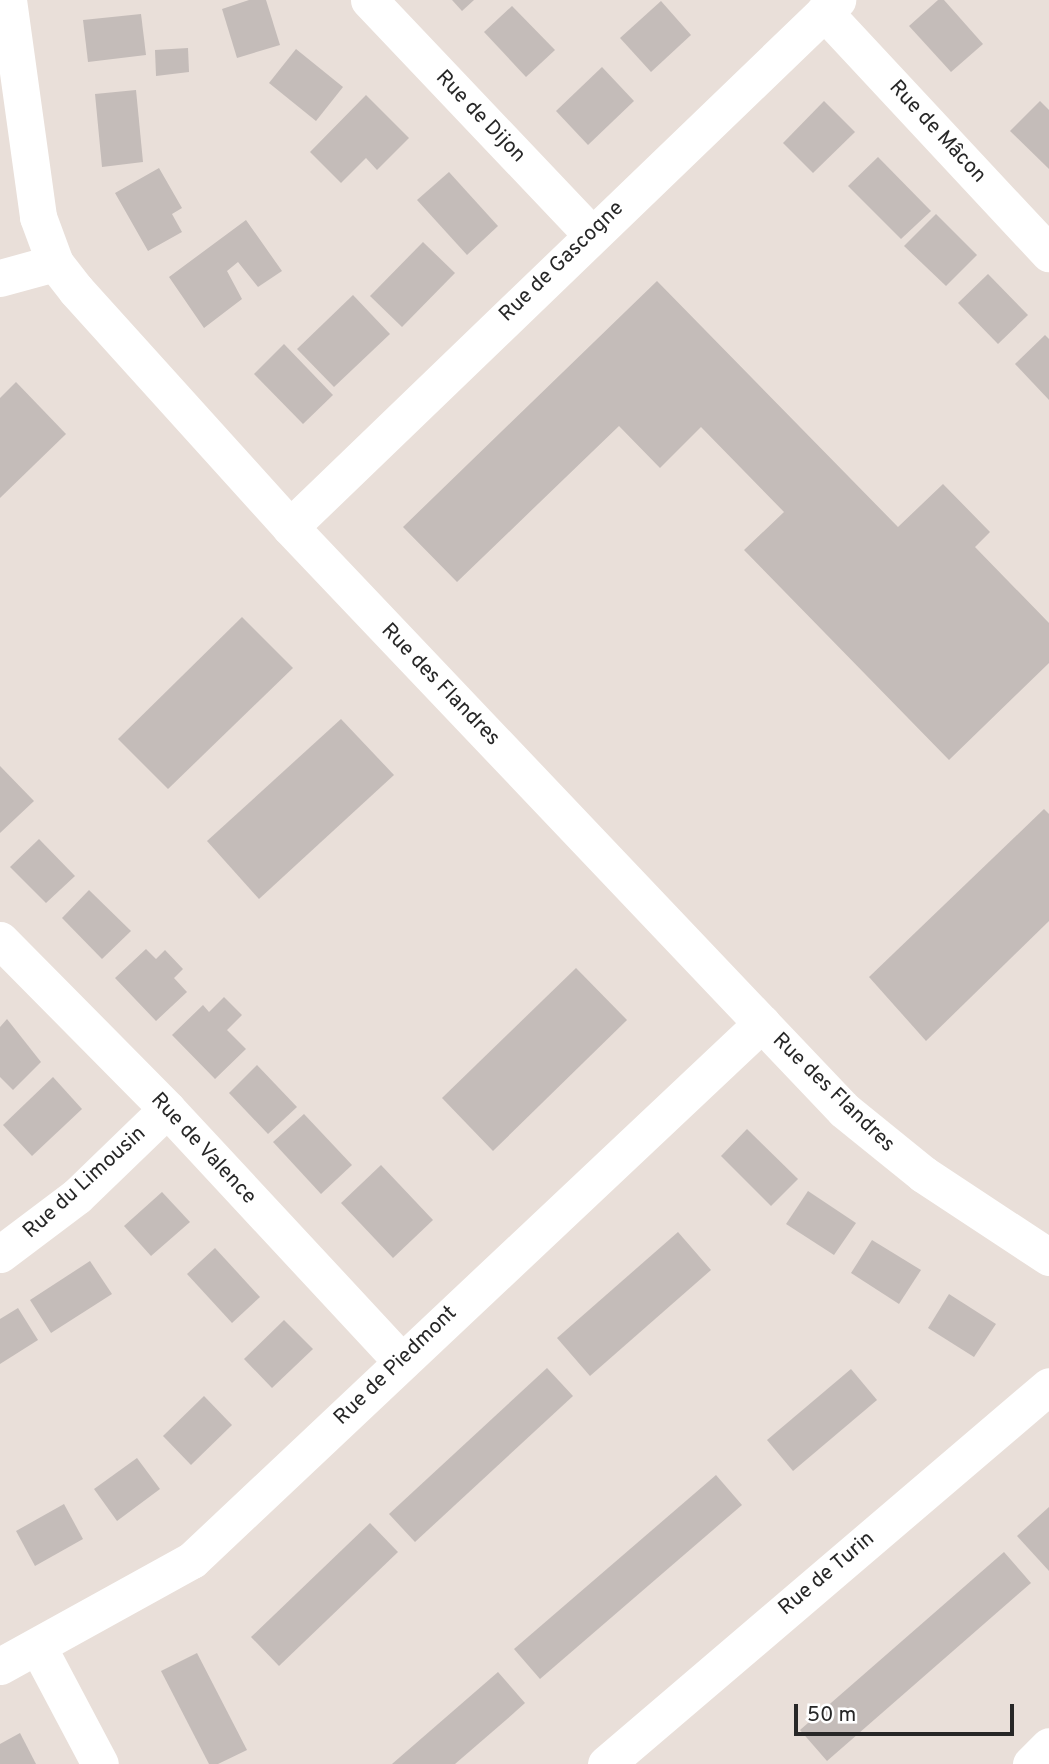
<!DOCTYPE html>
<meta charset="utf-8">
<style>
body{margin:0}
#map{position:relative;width:1049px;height:1764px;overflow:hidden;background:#e9dfd9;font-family:Overpass,sans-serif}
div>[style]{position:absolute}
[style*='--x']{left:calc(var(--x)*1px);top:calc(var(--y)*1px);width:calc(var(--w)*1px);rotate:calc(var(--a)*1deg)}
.building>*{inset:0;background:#c4bcb9}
.minor>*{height:37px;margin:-18.5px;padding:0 18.5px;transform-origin:18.5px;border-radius:18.5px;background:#fff}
span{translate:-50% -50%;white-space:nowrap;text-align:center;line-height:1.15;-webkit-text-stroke:5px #fff;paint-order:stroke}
.street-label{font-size:21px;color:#272727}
.scale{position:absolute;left:794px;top:1704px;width:220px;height:32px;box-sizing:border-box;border:4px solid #272727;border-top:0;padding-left:9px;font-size:21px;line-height:24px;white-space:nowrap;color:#272727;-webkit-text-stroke:5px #fff;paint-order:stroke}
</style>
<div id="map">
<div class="building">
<div style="clip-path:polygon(249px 0,266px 0,280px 45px,237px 58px,222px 9px)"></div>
<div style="clip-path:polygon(452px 0,474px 0,462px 11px)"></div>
<div style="clip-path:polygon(938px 0,944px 0,983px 44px,951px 72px,909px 26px)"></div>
<div style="clip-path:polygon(661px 1px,691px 35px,651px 72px,620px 38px)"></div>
<div style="clip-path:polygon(512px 6px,555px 50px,526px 77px,484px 32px)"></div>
<div style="clip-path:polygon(141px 14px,146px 55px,88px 62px,83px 20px)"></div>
<div style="clip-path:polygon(188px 48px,189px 72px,156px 76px,155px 50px)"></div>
<div style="clip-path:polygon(296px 49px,343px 87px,316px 121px,269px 83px)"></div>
<div style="clip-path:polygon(602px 67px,634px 101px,588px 145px,556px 111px)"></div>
<div style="clip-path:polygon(136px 90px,143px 162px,102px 167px,95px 94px)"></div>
<div style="clip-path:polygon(366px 95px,409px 138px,377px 170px,366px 158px,341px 183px,310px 152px)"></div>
<div style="clip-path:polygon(824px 101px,855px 132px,813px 173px,783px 143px)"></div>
<div style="clip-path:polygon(1040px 101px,1049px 110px,1049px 169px,1010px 131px)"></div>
<div style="clip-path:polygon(878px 157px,931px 211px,901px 239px,848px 186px)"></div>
<div style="clip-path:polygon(159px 168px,182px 208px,172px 214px,182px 232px,148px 251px,115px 193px)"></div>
<div style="clip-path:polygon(449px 172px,498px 226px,467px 255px,417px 200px)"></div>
<div style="clip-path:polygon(936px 214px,977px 255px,946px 286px,904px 246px)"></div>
<div style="clip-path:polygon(246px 220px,282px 271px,258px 287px,238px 262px,227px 271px,242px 299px,204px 328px,169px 277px)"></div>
<div style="clip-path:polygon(423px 242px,455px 273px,402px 327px,370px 296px)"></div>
<div style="clip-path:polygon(988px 274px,1028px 315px,998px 344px,958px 303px)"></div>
<div style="clip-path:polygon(657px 281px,898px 527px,943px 484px,990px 532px,975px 547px,1049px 623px,1049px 663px,949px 760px,744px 550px,784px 512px,701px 427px,660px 468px,619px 426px,457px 582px,403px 527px)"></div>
<div style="clip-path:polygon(353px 295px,390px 334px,334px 387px,297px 349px)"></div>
<div style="clip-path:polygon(1045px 335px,1049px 339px,1049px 400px,1015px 364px)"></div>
<div style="clip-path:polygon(284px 344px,333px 395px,303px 424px,254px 374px)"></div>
<div style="clip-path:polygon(16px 382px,66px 434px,0 498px,0 398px)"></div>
<div style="clip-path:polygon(242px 617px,293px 668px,168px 789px,118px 739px)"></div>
<div style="clip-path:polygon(341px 719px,394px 775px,259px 899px,207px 841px)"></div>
<div style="clip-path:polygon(0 766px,34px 801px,0 833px)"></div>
<div style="clip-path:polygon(1044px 809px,1049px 814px,1049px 921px,926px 1041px,869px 977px)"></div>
<div style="clip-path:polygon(39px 839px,75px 876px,46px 903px,10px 867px)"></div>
<div style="clip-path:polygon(89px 890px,131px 931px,102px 959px,62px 918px)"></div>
<div style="clip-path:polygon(146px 949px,156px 959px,165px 950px,183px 969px,174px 978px,187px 992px,156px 1021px,115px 978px)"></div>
<div style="clip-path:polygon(576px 968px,627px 1020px,493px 1151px,442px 1098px)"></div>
<div style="clip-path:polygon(224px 997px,242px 1015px,227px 1030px,246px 1049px,215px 1079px,172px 1035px,203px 1005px,209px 1012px)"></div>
<div style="clip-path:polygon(7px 1019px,41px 1062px,13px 1090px,0 1077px,0 1027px)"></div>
<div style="clip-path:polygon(257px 1065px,297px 1107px,268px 1134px,229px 1093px)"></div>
<div style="clip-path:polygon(53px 1077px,82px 1109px,32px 1156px,3px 1125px)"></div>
<div style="clip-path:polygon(304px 1114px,352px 1165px,321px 1194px,273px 1142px)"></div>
<div style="clip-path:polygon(747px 1129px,798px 1179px,771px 1206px,721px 1156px)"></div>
<div style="clip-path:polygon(381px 1165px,433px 1220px,393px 1258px,341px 1203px)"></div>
<div style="clip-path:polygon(808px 1191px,856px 1223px,834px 1255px,786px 1224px)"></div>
<div style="clip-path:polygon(162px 1192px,190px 1222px,151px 1256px,124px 1226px)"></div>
<div style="clip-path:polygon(678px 1232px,711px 1270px,590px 1376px,557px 1338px)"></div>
<div style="clip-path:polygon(872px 1240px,921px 1270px,899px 1304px,851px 1273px)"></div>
<div style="clip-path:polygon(215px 1248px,260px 1297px,232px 1323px,187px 1274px)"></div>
<div style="clip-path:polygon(90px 1261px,112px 1294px,51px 1333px,30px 1300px)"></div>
<div style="clip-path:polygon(949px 1294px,996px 1324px,974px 1357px,928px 1328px)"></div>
<div style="clip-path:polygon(18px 1308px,38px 1340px,0 1364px,0 1319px)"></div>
<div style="clip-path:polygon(284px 1320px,313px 1349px,272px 1388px,244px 1359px)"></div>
<div style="clip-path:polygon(547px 1368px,573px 1396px,415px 1542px,389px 1514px)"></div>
<div style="clip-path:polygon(851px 1369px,877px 1400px,793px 1471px,767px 1440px)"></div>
<div style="clip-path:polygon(204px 1396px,232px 1425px,191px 1465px,163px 1436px)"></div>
<div style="clip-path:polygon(137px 1458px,160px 1489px,117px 1521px,94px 1489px)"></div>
<div style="clip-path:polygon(716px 1475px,742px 1505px,540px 1679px,514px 1649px)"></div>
<div style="clip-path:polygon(64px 1504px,83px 1539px,35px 1566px,16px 1531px)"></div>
<div style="clip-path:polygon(1049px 1507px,1049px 1571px,1017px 1536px)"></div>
<div style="clip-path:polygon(370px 1523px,398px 1552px,279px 1666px,251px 1637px)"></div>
<div style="clip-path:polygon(1004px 1552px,1031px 1583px,827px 1761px,800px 1730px)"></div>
<div style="clip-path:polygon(197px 1653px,247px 1750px,218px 1764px,209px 1764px,161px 1671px)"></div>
<div style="clip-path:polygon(498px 1672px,525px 1703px,506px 1720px,455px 1764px,392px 1764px)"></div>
<div style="clip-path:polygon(20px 1733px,36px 1764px,0 1764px,0 1744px)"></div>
</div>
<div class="minor">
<div style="--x:8;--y:0;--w:219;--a:82.1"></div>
<div style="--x:38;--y:217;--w:49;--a:69.7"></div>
<div style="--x:55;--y:263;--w:34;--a:52"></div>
<div style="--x:76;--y:290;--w:319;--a:47.9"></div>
<div style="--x:290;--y:527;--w:804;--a:46.46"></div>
<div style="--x:844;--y:1110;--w:102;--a:39"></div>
<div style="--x:923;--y:1174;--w:151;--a:33.4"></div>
<div style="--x:369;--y:0;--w:323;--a:46.5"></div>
<div style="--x:824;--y:12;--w:330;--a:47"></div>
<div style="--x:0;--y:278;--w:57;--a:-15.3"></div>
<div style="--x:290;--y:527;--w:760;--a:-43.93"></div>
<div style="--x:0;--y:940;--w:238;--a:45.3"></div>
<div style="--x:167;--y:1109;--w:345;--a:47.1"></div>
<div style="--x:0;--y:1254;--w:96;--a:-37"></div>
<div style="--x:77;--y:1196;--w:125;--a:-44"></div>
<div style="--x:38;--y:1647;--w:132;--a:62.1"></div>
<div style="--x:0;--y:1666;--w:219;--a:-28.9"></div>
<div style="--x:192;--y:1560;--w:783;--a:-43.29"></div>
<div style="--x:606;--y:1764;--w:582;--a:-40.47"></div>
<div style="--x:1031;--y:1764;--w:25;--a:-45"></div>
</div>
<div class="street-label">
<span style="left:480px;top:117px;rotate:46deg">Rue de Dijon</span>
<span style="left:937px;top:132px;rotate:47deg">Rue de Mâcon</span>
<span style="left:562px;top:262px;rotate:-44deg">Rue de Gascogne</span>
<span style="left:440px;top:685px;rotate:46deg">Rue des Flandres</span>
<span style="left:833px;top:1093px;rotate:44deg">Rue des Flandres</span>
<span style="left:203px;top:1149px;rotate:47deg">Rue de Valence</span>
<span style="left:85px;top:1183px;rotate:-42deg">Rue du Limousin</span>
<span style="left:396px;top:1366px;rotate:-44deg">Rue de Piedmont</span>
<span style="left:827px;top:1574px;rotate:-40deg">Rue de Turin</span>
</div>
<div class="scale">50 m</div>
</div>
